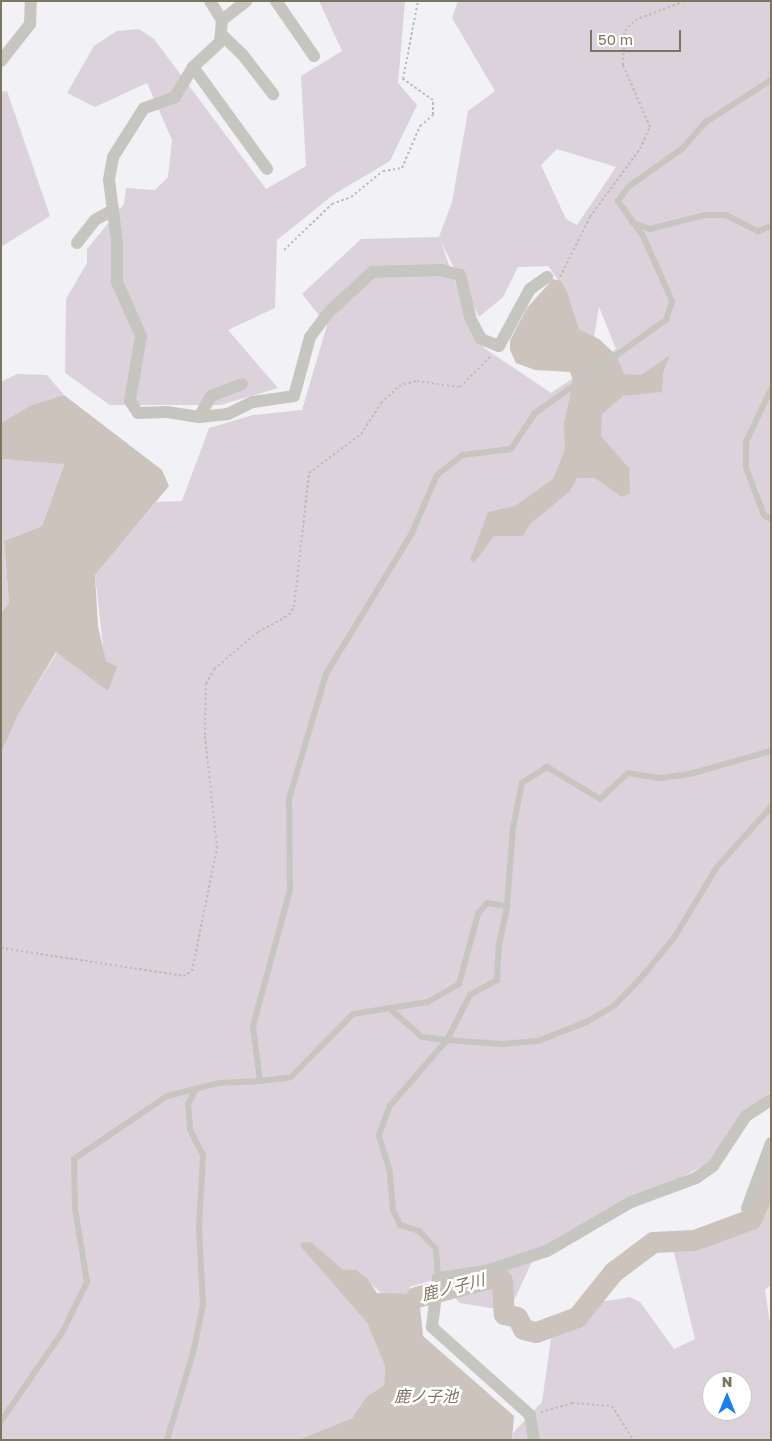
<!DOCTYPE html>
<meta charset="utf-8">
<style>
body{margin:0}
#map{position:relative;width:772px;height:1441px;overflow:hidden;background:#f2f1f5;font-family:"Golos Text","Noto Sans JP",sans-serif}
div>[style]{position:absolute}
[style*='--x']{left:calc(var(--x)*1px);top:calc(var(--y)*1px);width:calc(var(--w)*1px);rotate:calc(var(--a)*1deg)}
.green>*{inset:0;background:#dcd2dc}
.water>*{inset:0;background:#ccc4bc}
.river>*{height:21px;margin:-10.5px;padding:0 10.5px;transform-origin:10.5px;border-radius:10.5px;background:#ccc4bc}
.path>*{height:2px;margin-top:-1px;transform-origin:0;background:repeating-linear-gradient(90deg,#bdbcb7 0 2.5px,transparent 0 5px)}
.service>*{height:6px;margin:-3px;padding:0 3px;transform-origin:3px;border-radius:3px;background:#c7c5c0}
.minor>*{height:12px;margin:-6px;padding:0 6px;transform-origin:6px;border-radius:6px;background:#c7c5c0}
span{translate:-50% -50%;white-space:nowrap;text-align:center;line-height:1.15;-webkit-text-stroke:5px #fff;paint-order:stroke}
.water-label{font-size:16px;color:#81725e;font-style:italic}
.frame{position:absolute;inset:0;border:2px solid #7d765f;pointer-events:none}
.north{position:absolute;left:702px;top:1371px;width:50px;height:50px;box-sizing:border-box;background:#fff;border:1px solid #cbc8bf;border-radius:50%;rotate:0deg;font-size:14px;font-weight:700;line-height:20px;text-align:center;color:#7d765f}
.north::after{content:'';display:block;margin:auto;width:18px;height:22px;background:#1b7feb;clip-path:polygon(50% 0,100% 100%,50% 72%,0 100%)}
.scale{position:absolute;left:590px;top:30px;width:91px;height:22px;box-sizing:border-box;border:2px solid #7d765f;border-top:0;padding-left:6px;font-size:15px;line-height:18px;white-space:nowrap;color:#7d765f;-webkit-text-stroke:4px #fff;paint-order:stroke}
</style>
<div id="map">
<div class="green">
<div style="clip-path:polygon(319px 1px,405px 1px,398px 83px,417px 105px,390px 161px,333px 195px,277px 240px,275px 308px,228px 330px,278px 388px,221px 405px,110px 405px,65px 373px,66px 299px,87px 263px,87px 249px,124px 204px,126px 188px,155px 190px,168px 177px,172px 140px,147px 83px,95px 107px,67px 93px,94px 46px,117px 31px,139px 29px,154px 39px,266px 189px,306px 166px,301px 76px,342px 51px)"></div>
<div style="clip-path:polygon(evenodd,458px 1px,771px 1px,771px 1092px,738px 1119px,711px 1162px,537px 1251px,509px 1311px,460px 1303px,437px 1279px,409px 1287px,413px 1294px,382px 1294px,356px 1270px,342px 1269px,301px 1247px,367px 1323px,385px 1366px,384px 1385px,366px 1397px,352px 1418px,298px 1440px,1px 1440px,1px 753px,18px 715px,57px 652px,108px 690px,95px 575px,156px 502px,182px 501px,209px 428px,253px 415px,302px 410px,327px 325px,302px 294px,361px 239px,439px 237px,452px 202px,468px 111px,495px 91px,452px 18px,458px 1px,557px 149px,616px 167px,577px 225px,566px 219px,541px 165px,557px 149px,458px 1px,441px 242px,479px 317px,503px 297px,518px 267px,548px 266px,568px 294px,579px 329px,594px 337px,599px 307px,616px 349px,551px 393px,484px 348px,468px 320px,441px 242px)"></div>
<div style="clip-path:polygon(7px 91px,50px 216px,1px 247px,1px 92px)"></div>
<div style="clip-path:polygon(17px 374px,47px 375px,64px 395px,31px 405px,1px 423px,1px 382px)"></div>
<div style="clip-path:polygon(1px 459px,64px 463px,42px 526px,4px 541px,9px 603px,1px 613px)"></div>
<div style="clip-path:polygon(evenodd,771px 1185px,771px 1285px,765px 1290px,771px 1330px,771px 1440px,512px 1440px,513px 1433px,542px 1402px,552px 1332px,601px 1302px,630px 1297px,640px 1302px,674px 1349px,695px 1339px,671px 1240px,757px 1212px,771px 1185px,712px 1381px,742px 1381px,742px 1411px,712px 1411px,712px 1381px)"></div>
</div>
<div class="water">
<div style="clip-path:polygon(553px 279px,561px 281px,568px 294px,579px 329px,599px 339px,616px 355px,624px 374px,641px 375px,670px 355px,663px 373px,662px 392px,623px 396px,602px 414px,601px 436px,629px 468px,630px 493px,622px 497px,595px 478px,577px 478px,570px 491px,530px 524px,523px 536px,494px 536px,474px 563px,470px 560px,488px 512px,515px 506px,553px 479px,565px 449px,564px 424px,573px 381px,570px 372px,535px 370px,516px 363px,510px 350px,510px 340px,527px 308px)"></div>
<div style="clip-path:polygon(64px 395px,162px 470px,169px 486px,95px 575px,98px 626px,106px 661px,117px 667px,108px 691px,56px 652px,18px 715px,1px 753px,1px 613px,9px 603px,4px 541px,42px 526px,64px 464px,1px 459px,1px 423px,31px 405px)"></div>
<div style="clip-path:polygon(311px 1242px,342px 1269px,356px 1270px,367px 1278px,377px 1293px,413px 1294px,420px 1289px,442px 1287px,446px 1297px,420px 1306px,423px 1336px,514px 1416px,512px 1440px,298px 1440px,352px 1418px,366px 1397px,384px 1385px,385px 1366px,367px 1323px,301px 1247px,301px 1243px)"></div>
</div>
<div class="river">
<div style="--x:416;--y:1297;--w:84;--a:-14.5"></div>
<div style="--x:497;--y:1276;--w:7;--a:45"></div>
<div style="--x:502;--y:1281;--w:33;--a:87"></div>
<div style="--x:504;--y:1314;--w:13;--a:13"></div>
<div style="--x:517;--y:1317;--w:13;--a:63"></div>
<div style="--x:523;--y:1329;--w:13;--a:13"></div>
<div style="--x:536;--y:1332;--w:44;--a:-20.1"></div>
<div style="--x:577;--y:1317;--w:58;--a:-51.3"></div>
<div style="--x:613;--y:1272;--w:50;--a:-36.9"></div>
<div style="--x:653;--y:1242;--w:41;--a:-2.8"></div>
<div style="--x:694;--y:1240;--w:61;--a:-20.2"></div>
<div style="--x:751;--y:1219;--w:50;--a:-66.5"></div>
</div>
<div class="path">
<div style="--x:284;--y:250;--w:66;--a:-43.8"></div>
<div style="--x:332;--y:204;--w:20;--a:-20"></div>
<div style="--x:351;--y:197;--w:41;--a:-39.1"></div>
<div style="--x:383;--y:171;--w:19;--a:-9"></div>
<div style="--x:402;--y:168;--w:46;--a:-66.8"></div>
<div style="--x:420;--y:126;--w:17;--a:-40"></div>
<div style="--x:433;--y:115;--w:15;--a:-90"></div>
<div style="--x:433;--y:100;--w:37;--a:-145"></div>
<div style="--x:403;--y:79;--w:79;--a:-79.1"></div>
<div style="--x:560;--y:277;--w:67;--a:-63.4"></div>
<div style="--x:590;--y:217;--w:84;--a:-53.7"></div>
<div style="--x:640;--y:149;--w:24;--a:-66"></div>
<div style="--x:650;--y:127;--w:68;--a:-113.5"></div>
<div style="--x:623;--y:65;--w:34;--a:-87"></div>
<div style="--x:625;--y:31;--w:15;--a:-48"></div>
<div style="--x:635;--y:20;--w:53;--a:-20.8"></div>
<div style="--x:1;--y:948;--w:184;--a:8.7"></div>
<div style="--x:183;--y:976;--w:10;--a:-29"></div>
<div style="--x:192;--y:971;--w:126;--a:-78.5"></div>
<div style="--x:217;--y:848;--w:114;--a:-96.1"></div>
<div style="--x:205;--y:735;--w:51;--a:-88.9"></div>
<div style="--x:206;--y:684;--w:17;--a:-62"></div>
<div style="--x:214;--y:669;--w:57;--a:-40.1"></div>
<div style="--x:258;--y:632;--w:35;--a:-29"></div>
<div style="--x:289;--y:615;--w:9;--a:-58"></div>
<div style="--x:294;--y:607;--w:135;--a:-83.6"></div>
<div style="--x:309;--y:473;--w:65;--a:-36.9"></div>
<div style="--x:361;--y:434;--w:37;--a:-57"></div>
<div style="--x:381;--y:403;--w:25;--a:-43"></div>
<div style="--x:399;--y:386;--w:19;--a:-16"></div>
<div style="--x:417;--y:381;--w:43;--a:7.9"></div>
<div style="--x:460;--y:387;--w:44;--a:-45"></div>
<div style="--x:541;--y:1412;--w:32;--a:-16"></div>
<div style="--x:572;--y:1403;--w:40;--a:4.3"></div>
<div style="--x:612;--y:1406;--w:40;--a:58"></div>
</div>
<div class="service">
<div style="--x:632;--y:223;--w:19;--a:18"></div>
<div style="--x:650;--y:229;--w:57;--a:-14.3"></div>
<div style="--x:705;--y:215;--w:21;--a:0"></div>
<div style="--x:726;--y:215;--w:36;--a:27"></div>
<div style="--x:758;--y:231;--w:14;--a:-21"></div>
<div style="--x:771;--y:389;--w:59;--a:115.3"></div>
<div style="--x:746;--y:442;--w:26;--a:90"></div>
<div style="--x:746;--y:468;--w:50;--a:69"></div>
<div style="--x:764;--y:515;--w:8;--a:30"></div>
<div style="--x:390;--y:1009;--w:43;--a:41.2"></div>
<div style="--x:422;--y:1037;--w:25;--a:7"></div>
<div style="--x:447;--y:1040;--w:55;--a:4.2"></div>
<div style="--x:502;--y:1044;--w:36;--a:-5"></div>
<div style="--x:538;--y:1041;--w:52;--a:-21.6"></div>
<div style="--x:586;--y:1022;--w:32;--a:-30"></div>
<div style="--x:614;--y:1006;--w:39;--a:-46"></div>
<div style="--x:641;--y:978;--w:52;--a:-50.5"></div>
<div style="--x:674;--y:938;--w:83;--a:-58.8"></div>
<div style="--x:717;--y:867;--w:81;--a:-48"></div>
<div style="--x:260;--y:1081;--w:31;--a:-7"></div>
<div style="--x:291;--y:1077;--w:88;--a:-45.5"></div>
<div style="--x:353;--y:1014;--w:76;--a:-9.1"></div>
<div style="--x:428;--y:1002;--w:36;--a:-30"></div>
<div style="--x:459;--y:984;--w:73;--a:-74.8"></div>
<div style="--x:478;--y:914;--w:14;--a:-51"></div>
<div style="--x:487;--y:903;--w:20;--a:9"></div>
<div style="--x:507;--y:906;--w:78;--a:-85.6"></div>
<div style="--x:513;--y:828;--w:46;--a:-78.7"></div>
<div style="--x:522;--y:783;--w:30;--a:-33"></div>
<div style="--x:547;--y:767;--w:62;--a:31.1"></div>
<div style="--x:600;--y:799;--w:38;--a:-43"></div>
<div style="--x:628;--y:773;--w:33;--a:9"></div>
<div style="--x:661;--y:778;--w:29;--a:-8"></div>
<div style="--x:690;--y:774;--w:84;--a:-15.9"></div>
<div style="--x:438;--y:1278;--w:29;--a:-94"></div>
<div style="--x:436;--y:1249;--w:25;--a:-133"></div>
<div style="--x:419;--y:1231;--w:20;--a:-162"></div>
<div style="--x:400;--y:1225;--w:17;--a:-115"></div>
<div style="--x:393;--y:1210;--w:38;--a:-95"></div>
<div style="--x:390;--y:1172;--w:39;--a:-107"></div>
<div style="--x:379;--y:1135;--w:30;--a:-70"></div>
<div style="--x:389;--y:1107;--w:89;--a:-49.1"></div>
<div style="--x:447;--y:1040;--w:51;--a:-62.9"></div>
<div style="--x:470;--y:995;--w:31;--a:-29"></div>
<div style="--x:497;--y:980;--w:35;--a:-87"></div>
<div style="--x:499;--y:945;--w:40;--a:-78"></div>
<div style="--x:1;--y:1421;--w:109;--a:-55.4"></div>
<div style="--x:63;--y:1331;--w:55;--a:-63.9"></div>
<div style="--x:87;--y:1282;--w:74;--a:-99.3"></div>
<div style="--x:75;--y:1209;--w:50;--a:-91.1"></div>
<div style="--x:74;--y:1159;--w:112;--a:-34.1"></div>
<div style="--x:167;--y:1096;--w:54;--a:-14"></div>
<div style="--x:219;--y:1083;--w:41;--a:-2.8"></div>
<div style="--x:260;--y:1081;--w:55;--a:-97.3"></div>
<div style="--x:253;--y:1026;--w:141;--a:-74.8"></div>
<div style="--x:290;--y:890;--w:91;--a:-90.6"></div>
<div style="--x:289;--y:799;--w:130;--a:-73.5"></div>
<div style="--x:326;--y:674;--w:165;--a:-58.6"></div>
<div style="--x:412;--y:533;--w:63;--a:-66.7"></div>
<div style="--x:437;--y:475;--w:33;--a:-38"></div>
<div style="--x:463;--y:455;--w:48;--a:-7.1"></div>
<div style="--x:511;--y:449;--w:43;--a:-56.3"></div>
<div style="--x:535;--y:413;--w:161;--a:-35.4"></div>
<div style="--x:666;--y:320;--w:20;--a:-72"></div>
<div style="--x:672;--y:301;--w:71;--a:-114"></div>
<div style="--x:643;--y:236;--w:43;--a:-125.5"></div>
<div style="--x:618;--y:201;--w:17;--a:-54"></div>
<div style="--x:628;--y:187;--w:67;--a:-35.3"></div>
<div style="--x:683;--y:148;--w:35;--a:-49"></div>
<div style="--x:706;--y:122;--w:77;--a:-32.9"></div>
<div style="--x:167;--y:1440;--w:91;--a:-73.4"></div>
<div style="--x:193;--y:1353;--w:49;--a:-78.2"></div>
<div style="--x:203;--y:1305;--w:78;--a:-92.9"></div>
<div style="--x:199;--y:1227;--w:72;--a:-86.8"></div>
<div style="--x:203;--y:1155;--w:28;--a:-117"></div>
<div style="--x:190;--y:1130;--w:26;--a:-94"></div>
<div style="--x:188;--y:1104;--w:17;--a:-62"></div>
</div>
<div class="minor">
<div style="--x:210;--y:1;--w:22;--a:58"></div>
<div style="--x:222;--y:20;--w:22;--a:95"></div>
<div style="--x:220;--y:42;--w:37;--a:137"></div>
<div style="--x:193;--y:67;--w:35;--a:121"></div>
<div style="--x:175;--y:97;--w:33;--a:160"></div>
<div style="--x:144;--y:108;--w:58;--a:122.3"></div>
<div style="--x:113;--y:157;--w:23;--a:100"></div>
<div style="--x:109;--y:180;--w:63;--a:82.6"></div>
<div style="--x:117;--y:242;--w:40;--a:90"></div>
<div style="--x:117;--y:282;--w:59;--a:66"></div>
<div style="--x:141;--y:336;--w:66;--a:99.6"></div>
<div style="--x:130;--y:401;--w:14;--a:56"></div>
<div style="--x:138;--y:413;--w:29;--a:-2"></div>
<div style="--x:167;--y:412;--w:32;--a:9"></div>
<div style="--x:199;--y:417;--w:29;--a:-6"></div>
<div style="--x:228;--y:414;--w:28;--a:-26"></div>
<div style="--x:253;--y:402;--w:41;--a:-8.3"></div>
<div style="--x:294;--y:396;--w:61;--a:-74.8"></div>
<div style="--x:310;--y:337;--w:31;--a:-53"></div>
<div style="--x:329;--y:312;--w:59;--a:-42.9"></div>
<div style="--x:372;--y:272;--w:69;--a:-1.7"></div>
<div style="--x:441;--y:270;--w:20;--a:15"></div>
<div style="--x:460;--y:275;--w:46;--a:76.3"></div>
<div style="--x:471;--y:320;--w:21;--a:62"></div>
<div style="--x:481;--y:339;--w:19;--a:21"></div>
<div style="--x:499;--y:346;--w:65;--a:-61.5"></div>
<div style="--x:530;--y:289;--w:21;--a:-35"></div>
<div style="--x:276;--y:1;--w:67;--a:55.4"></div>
<div style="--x:222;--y:20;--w:31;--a:-38"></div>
<div style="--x:221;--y:34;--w:29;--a:44"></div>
<div style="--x:242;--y:54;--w:51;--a:52.2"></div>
<div style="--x:1;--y:61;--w:47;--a:-51.9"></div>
<div style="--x:30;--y:24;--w:23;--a:-88"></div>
<div style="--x:193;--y:67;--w:126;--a:54"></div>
<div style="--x:77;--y:243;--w:29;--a:-52"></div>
<div style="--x:95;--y:220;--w:21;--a:-29"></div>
<div style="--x:199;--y:417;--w:24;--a:-60"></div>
<div style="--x:211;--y:396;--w:33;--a:-21"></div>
<div style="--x:747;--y:1208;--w:69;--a:-69.7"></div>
<div style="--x:534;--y:1440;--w:25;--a:-99"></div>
<div style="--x:530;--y:1415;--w:132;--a:-138.1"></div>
<div style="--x:432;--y:1327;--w:49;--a:-83"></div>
<div style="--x:438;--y:1278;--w:49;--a:-8.3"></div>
<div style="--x:486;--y:1271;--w:64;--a:-18.2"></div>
<div style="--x:547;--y:1251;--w:97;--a:-30.3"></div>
<div style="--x:631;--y:1202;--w:69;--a:-20.3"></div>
<div style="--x:696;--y:1178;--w:21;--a:-35"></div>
<div style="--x:713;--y:1166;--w:60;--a:-56.6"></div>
<div style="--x:746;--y:1116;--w:30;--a:-33"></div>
</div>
<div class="water-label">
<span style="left:453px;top:1287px;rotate:-14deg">鹿ノ子川</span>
<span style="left:426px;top:1396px">鹿ノ子池</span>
</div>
<div class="frame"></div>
<div class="north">N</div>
<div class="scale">50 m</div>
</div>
